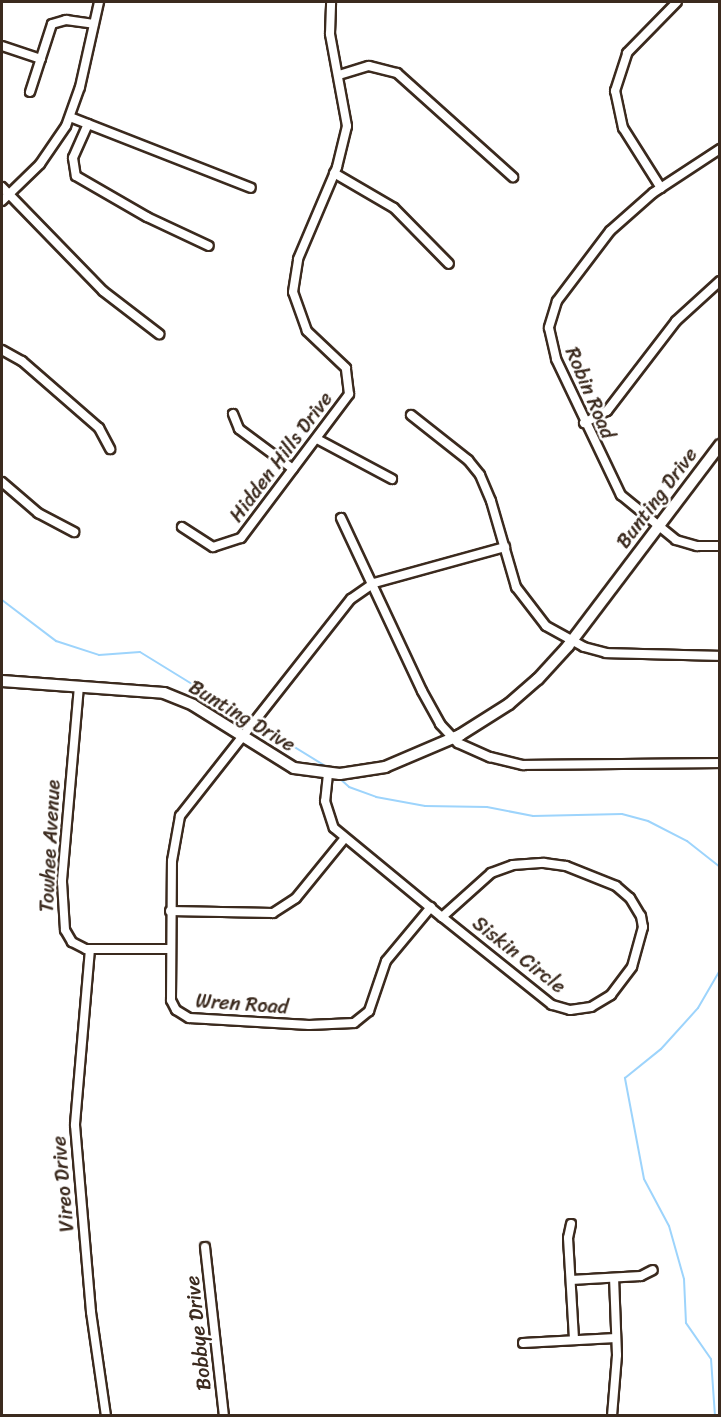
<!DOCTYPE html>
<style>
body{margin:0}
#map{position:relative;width:721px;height:1417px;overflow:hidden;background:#fff;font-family:Sriracha,sans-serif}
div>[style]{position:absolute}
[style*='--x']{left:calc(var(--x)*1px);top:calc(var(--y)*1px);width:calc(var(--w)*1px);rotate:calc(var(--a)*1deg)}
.stream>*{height:2px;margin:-1px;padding:0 1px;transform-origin:1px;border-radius:1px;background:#9dd4fc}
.roads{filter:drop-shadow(2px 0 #3b2a1e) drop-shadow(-2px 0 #3b2a1e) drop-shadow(0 2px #3b2a1e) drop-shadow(0 -2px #3b2a1e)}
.street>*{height:8px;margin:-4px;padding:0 4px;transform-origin:4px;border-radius:4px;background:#fff}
.secondary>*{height:10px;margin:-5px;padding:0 5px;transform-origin:5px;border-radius:5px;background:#fff}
span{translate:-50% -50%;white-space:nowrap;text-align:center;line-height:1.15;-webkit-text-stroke:5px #fff;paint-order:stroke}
.street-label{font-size:20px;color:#3b2a1e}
.frame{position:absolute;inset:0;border:3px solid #3b2a1e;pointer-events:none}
</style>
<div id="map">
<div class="stream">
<div style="--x:2;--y:600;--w:68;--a:37.2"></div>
<div style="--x:56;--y:641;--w:45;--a:18"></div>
<div style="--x:99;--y:655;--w:41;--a:-4.2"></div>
<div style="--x:140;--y:652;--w:220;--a:31.6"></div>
<div style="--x:338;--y:777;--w:15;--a:42"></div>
<div style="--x:349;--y:787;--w:29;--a:20"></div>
<div style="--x:376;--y:797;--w:50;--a:10.4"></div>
<div style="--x:425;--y:806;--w:62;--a:0.9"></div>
<div style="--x:487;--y:807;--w:47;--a:11.1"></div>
<div style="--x:533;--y:816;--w:89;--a:-1.3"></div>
<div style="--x:622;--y:814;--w:27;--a:15"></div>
<div style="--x:648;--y:821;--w:44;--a:27.1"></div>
<div style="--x:687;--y:841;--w:42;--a:38.2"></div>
<div style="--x:715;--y:1416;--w:57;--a:-94"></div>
<div style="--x:711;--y:1359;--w:44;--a:-124.8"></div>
<div style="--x:686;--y:1323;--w:44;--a:-92.6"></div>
<div style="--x:684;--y:1279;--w:55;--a:-105.8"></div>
<div style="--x:669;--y:1226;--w:53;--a:-118"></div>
<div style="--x:644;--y:1179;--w:103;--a:-100.7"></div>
<div style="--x:625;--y:1078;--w:46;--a:-38.9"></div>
<div style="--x:661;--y:1049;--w:55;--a:-47.9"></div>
<div style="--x:698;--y:1008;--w:44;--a:-59.9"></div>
</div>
<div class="roads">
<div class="street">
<div style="--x:2;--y:46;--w:41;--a:18.4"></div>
<div style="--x:339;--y:75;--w:31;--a:-17"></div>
<div style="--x:369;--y:66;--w:29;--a:14"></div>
<div style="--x:397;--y:73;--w:156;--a:41.9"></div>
<div style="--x:30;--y:92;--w:71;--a:-72.1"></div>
<div style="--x:52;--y:24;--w:15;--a:-16"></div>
<div style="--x:66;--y:20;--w:28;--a:8"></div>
<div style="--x:70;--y:117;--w:194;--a:21.4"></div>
<div style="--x:88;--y:124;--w:37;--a:114"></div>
<div style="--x:73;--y:158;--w:18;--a:81"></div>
<div style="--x:76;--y:176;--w:82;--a:30"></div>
<div style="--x:147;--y:217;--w:68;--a:25.1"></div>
<div style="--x:720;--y:149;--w:80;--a:146.7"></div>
<div style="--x:653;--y:193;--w:57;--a:138.5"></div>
<div style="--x:610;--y:231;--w:88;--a:127.1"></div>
<div style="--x:557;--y:301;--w:28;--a:107"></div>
<div style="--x:549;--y:328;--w:32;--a:77"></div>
<div style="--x:556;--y:359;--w:151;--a:64.5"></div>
<div style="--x:621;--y:495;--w:71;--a:39.3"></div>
<div style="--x:676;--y:540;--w:22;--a:16"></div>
<div style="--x:697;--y:546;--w:23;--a:0"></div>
<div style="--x:334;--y:173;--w:69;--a:30.3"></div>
<div style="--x:394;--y:208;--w:78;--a:45.5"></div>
<div style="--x:2;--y:187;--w:145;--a:45.8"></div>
<div style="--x:103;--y:291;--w:71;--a:37.5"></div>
<div style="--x:661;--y:188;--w:71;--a:-122.3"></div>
<div style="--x:623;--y:128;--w:38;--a:-102"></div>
<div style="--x:615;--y:91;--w:40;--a:-72"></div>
<div style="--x:627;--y:53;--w:71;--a:-45.6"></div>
<div style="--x:2;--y:201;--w:53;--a:-44.2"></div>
<div style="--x:40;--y:164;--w:46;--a:-55.6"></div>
<div style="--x:66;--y:126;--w:41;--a:-70.3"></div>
<div style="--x:80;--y:87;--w:87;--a:-77.4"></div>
<div style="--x:2;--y:350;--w:23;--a:29"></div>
<div style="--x:22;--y:361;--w:102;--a:41"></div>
<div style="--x:99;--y:428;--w:24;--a:62"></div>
<div style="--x:233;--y:414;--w:16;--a:68"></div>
<div style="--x:239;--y:429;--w:67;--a:36.5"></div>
<div style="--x:411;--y:415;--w:73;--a:38.3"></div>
<div style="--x:468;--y:460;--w:19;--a:51"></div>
<div style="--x:480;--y:475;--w:28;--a:67"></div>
<div style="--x:491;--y:501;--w:90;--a:73.8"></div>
<div style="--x:516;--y:587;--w:49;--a:52.4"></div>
<div style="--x:546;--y:626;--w:43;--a:28.9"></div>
<div style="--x:584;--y:647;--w:23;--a:15"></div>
<div style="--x:606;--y:653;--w:114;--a:1.5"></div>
<div style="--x:584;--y:423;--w:26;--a:-28"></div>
<div style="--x:607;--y:411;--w:113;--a:-52.5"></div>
<div style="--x:676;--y:321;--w:59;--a:-42.3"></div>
<div style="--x:317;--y:439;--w:85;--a:28.1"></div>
<div style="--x:2;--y:482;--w:48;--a:40.7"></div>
<div style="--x:38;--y:513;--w:41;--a:27.8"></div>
<div style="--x:341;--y:518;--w:191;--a:64.9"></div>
<div style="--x:422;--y:691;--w:38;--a:61"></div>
<div style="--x:440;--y:724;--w:26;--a:47"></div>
<div style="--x:458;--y:743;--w:35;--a:24"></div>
<div style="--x:490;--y:757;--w:34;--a:14"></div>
<div style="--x:523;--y:765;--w:197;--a:-0.6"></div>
<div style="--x:182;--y:527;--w:37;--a:33"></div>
<div style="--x:213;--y:547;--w:29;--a:-18"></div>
<div style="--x:241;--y:538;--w:180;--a:-53.1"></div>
<div style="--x:349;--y:394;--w:26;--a:-97"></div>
<div style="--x:346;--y:368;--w:54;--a:-136.5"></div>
<div style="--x:307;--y:331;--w:41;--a:-109.7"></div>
<div style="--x:293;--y:292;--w:33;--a:-81"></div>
<div style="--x:298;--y:259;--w:100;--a:-67"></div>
<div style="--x:337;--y:167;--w:42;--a:-76.3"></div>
<div style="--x:347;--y:126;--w:94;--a:-100.5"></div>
<div style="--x:330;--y:34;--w:32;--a:-88"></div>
<div style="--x:79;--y:686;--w:197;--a:95"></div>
<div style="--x:62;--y:882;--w:48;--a:86.4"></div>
<div style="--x:65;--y:930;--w:14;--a:60"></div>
<div style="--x:72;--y:942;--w:16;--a:27"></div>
<div style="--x:86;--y:949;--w:83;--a:0"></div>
<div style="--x:328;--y:774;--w:27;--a:96"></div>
<div style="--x:325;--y:801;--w:28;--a:72"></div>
<div style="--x:334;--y:828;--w:140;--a:39.5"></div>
<div style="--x:544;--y:863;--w:22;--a:8"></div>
<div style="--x:566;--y:866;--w:54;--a:21.8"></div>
<div style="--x:616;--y:886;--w:18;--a:41"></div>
<div style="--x:630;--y:898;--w:21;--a:59"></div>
<div style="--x:641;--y:916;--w:11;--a:80"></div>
<div style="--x:643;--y:927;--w:41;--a:105.4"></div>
<div style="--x:632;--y:967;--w:35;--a:127"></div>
<div style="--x:611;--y:995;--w:23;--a:149"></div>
<div style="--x:591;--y:1007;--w:21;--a:172"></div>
<div style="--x:570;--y:1010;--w:19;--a:-164"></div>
<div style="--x:552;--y:1005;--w:141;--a:-141.3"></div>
<div style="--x:442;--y:917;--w:66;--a:-41.9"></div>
<div style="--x:491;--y:873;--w:23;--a:-20"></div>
<div style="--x:513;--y:865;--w:31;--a:-4"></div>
<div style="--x:431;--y:907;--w:70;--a:129.8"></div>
<div style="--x:386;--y:961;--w:53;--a:108.8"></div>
<div style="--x:369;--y:1011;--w:19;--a:141"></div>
<div style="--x:354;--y:1023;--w:45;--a:177.5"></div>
<div style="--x:309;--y:1025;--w:120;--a:-176.7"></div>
<div style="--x:189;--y:1018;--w:15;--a:-148"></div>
<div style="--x:176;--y:1010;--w:11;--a:-117"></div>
<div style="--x:171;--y:1000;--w:139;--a:-89.6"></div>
<div style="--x:172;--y:861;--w:46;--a:-79.9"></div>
<div style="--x:180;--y:816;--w:276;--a:-51.8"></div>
<div style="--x:351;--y:599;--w:28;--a:-35"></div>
<div style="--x:374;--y:583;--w:136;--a:-15.4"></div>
<div style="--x:170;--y:911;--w:103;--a:1.1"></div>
<div style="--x:273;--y:913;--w:27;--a:-33"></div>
<div style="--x:296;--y:898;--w:77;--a:-50.8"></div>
<div style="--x:90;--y:949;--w:177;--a:94.9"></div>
<div style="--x:75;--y:1125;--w:188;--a:85.1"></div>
<div style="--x:91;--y:1312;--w:105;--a:81.8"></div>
<div style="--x:571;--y:1224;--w:14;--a:102"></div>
<div style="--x:568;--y:1238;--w:102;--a:86.6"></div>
<div style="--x:205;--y:1247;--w:170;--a:83.6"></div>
<div style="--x:571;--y:1280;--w:70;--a:-3.3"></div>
<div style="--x:641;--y:1276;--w:13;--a:-27"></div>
<div style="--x:523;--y:1343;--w:93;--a:-3.1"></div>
<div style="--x:612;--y:1416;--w:61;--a:-85.3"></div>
<div style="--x:617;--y:1355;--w:77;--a:-92.2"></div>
</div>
<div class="secondary">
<div style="--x:2;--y:681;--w:162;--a:4.2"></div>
<div style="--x:164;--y:693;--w:31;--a:22"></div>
<div style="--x:193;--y:705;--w:119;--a:32"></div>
<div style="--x:294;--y:768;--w:46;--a:7.4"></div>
<div style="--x:340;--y:774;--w:46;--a:-8.8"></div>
<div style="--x:385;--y:767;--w:82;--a:-23.1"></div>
<div style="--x:460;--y:735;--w:58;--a:-32.3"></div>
<div style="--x:509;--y:704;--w:38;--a:-41"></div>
<div style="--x:538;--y:679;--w:45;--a:-47.7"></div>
<div style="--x:568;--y:646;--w:252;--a:-52.9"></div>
</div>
</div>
<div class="street-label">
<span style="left:590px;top:393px;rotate:67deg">Robin Road</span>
<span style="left:281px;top:457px;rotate:-53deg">Hidden Hills Drive</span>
<span style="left:657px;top:498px;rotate:-53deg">Bunting Drive</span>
<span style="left:242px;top:716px;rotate:31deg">Bunting Drive</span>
<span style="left:50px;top:846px;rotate:-87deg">Towhee Avenue</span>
<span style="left:519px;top:955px;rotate:38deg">Siskin Circle</span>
<span style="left:242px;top:1004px;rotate:4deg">Wren Road</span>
<span style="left:63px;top:1184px;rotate:-95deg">Vireo Drive</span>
<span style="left:198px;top:1333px;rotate:-96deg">Bobbye Drive</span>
</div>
<div class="frame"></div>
</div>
